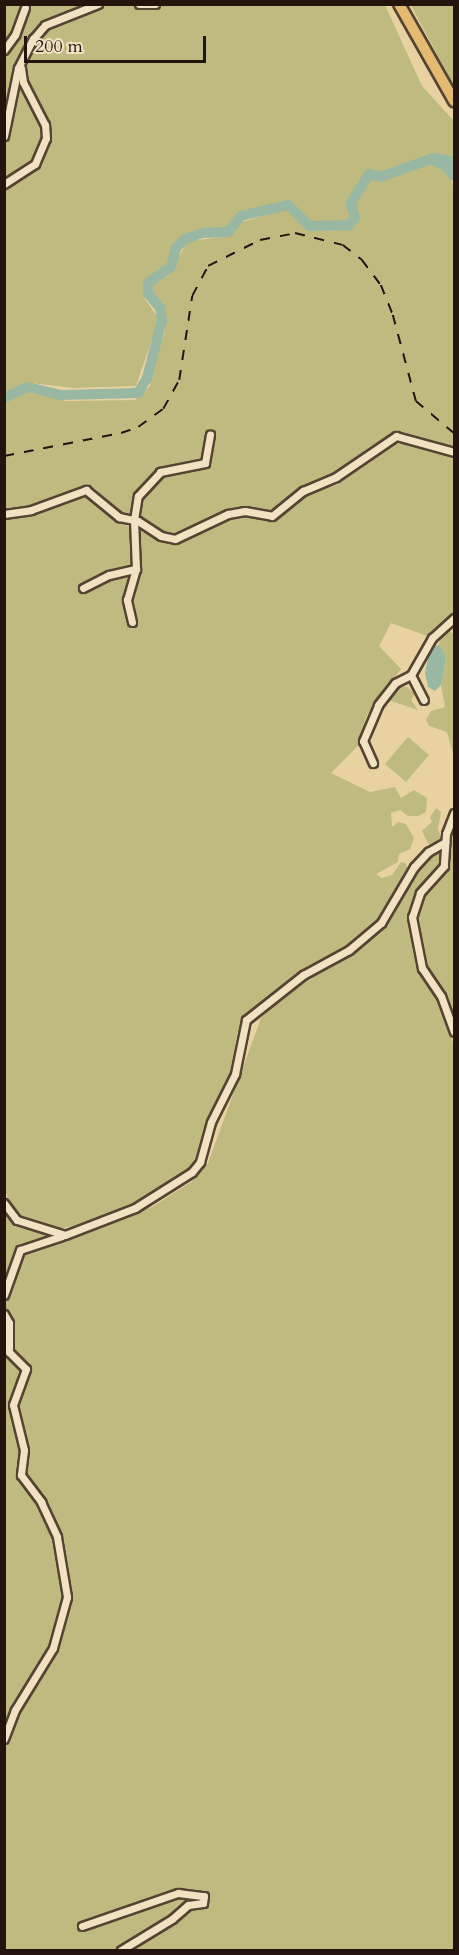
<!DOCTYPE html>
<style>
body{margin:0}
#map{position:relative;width:459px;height:1955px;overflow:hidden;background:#e9d2a2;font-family:Cardo,serif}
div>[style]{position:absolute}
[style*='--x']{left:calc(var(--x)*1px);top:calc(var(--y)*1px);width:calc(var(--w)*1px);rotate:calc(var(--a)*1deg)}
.green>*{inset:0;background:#beba80}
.water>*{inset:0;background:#98b8a3}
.river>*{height:10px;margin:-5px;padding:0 5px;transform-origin:5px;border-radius:5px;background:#98b8a3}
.roads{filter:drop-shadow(2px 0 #544432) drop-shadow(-2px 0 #544432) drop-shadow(0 2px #544432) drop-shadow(0 -2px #544432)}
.street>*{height:7px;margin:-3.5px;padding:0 3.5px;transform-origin:3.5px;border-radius:3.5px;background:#f1e2c3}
.primary>*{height:10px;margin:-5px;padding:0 5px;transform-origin:5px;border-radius:5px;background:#e4b971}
.rail>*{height:1.5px;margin-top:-0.75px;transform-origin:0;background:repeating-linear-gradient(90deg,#23140d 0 10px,transparent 0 20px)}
span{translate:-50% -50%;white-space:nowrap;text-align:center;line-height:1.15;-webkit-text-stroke:5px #f1e2c3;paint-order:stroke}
.frame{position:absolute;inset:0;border:6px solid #23140d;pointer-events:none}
.scale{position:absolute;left:24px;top:36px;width:182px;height:27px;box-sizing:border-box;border:3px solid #23140d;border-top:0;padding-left:8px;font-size:18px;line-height:21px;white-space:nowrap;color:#23140d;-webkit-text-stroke:4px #f1e2c3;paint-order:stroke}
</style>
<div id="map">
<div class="green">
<div style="clip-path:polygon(5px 5px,385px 5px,422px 86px,454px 121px,454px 158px,435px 155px,383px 174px,368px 171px,349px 202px,351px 219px,347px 224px,310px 223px,288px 202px,240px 214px,227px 229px,185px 234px,173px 248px,168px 263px,144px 282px,145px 299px,159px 319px,136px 386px,73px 388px,31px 383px,5px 393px)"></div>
<div style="clip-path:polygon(411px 5px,454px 5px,454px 86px,417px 17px)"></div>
<div style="clip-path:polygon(429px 163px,450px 172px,454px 191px,454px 449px,416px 437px,391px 434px,274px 512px,237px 509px,213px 515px,191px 530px,173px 536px,118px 512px,94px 488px,77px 488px,124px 525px,171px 543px,191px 538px,222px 521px,248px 516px,272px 522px,304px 496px,337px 485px,397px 444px,408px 443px,454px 459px,454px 615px,430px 637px,391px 623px,379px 646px,401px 669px,366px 717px,358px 746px,331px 773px,370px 792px,395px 787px,401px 798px,414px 790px,427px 798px,426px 812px,418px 816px,408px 816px,400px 810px,391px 813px,392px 827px,398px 822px,406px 824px,414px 838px,410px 849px,399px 854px,398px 862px,376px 874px,382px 878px,392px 875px,401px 862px,406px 863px,408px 873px,378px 921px,347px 948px,292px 979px,247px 1013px,237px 1034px,230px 1076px,193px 1168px,132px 1206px,75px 1226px,61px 1228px,26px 1219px,10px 1205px,5px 1189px,4px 401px,25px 391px,66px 401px,135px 400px,150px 386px,152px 368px,165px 331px,164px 313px,152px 294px,153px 285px,167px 276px,188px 241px,223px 237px,242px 222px,287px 209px,295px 212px,304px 227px,311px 231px,348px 230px,356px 220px,354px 204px,371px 179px,387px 179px)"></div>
<div style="clip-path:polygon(451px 632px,454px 635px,454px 757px,447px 732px,429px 726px,426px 720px,431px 711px,445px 707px,441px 685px,446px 659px,438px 645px,444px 633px)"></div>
<div style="clip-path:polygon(399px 686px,407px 687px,415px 694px,411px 700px,418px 710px,391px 701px,390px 694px)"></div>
<div style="clip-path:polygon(408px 737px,429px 755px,406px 782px,385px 764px)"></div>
<div style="clip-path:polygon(436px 808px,441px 812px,438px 829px,443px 842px,410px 870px,411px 863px,429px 845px,422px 831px,432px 822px,430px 817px)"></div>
<div style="clip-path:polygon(454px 822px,454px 1020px,444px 994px,422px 957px,417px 921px,422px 897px,448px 864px,449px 836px)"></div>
<div style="clip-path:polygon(443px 846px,442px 863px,417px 894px,410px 917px,418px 966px,435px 996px,454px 1045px,454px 1950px,5px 1950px,4px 1211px,19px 1224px,69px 1238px,152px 1207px,191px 1182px,208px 1163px,261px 1018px,302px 980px,344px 958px,386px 926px,422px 866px)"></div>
</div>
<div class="water">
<div style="clip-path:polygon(435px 645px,440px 646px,446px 658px,441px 685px,435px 691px,428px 687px,425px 673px,430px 649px)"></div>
</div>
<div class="river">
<div style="--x:435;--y:161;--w:12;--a:24"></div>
<div style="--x:446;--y:166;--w:13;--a:51"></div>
<div style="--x:4;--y:398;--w:26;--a:-25"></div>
<div style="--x:28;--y:387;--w:34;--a:14"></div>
<div style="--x:61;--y:395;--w:77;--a:-1.5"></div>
<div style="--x:138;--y:393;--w:17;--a:-59"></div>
<div style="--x:147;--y:378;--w:60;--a:-75.5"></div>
<div style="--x:162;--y:320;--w:12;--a:-99"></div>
<div style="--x:160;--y:308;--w:19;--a:-129"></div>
<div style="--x:148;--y:293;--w:10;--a:-90"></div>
<div style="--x:148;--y:283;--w:28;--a:-35"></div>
<div style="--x:171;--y:267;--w:20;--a:-75"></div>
<div style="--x:176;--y:248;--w:13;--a:-45"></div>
<div style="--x:185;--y:239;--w:18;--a:-19"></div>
<div style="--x:202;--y:233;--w:26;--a:-2"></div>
<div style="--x:228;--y:232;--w:21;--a:-51"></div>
<div style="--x:241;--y:216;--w:48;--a:-13.2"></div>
<div style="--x:288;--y:205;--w:30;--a:44"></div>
<div style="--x:310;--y:226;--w:39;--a:-1"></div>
<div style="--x:349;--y:225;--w:9;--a:-49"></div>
<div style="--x:355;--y:218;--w:16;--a:-105"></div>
<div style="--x:351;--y:203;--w:34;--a:-58"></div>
<div style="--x:369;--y:174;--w:11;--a:15"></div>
<div style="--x:380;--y:177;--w:57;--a:-19.4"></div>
<div style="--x:434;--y:158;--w:20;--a:11"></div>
</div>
<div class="roads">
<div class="street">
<div style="--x:139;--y:4;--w:16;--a:0"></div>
<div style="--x:4;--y:50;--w:19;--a:-54"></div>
<div style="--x:15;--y:35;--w:29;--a:-70"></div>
<div style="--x:4;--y:136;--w:69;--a:-78.4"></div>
<div style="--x:18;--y:68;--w:33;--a:-63"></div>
<div style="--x:33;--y:39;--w:18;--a:-49"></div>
<div style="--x:45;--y:25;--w:57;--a:-21.6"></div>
<div style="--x:4;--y:184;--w:37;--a:-33"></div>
<div style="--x:35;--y:164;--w:28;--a:-67"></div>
<div style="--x:46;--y:138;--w:13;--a:-94"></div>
<div style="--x:45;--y:125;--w:48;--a:-117.1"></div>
<div style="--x:23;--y:82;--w:14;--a:-98"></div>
<div style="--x:4;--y:514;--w:27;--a:-8"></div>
<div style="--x:31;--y:510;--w:59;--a:-20"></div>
<div style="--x:86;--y:490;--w:43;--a:39.3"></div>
<div style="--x:119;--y:517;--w:19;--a:12"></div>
<div style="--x:138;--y:521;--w:27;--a:33"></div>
<div style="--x:161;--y:536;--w:14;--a:12"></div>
<div style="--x:175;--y:539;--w:59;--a:-25.3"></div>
<div style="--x:228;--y:514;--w:17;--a:-10"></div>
<div style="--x:245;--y:511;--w:27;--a:10"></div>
<div style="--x:272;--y:516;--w:40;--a:-39"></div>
<div style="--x:303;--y:491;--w:36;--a:-23"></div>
<div style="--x:336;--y:477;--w:73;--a:-34.3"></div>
<div style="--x:396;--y:436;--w:60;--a:15.4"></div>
<div style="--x:83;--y:588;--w:29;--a:-27"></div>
<div style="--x:109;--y:575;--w:28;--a:-13"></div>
<div style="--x:132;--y:622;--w:23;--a:-103"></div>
<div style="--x:127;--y:600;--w:32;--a:-74"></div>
<div style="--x:136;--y:569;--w:49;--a:-92.3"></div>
<div style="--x:134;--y:520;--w:24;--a:-81"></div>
<div style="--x:138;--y:496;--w:33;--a:-47"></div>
<div style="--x:160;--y:472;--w:46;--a:-11.3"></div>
<div style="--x:205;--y:463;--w:29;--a:-80"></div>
<div style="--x:411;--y:675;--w:28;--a:63"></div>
<div style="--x:373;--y:763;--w:24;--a:-114"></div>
<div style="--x:363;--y:741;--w:39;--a:-67"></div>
<div style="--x:378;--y:705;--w:28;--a:-52"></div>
<div style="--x:395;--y:683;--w:18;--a:-27"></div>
<div style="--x:411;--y:675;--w:43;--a:-60.4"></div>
<div style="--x:432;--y:638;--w:30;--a:-42"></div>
<div style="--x:454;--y:813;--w:22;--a:111"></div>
<div style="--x:446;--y:834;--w:32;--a:94"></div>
<div style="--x:444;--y:866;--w:36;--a:132"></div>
<div style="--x:420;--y:893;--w:25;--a:108"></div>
<div style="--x:412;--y:917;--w:52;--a:78.9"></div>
<div style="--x:422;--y:968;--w:34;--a:56"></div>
<div style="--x:441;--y:996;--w:38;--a:70"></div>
<div style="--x:4;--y:1203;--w:21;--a:53"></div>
<div style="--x:17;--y:1220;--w:50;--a:17.4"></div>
<div style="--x:65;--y:1235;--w:75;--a:-21.1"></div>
<div style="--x:135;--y:1208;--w:67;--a:-32.3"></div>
<div style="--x:192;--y:1172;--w:13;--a:-51"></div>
<div style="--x:200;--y:1162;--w:41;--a:-74.6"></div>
<div style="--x:211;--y:1122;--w:54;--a:-63.4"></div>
<div style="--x:235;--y:1074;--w:55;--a:-78.5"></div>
<div style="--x:246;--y:1020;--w:73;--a:-38.3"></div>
<div style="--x:303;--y:975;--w:52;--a:-28.5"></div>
<div style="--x:349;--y:950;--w:42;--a:-40.2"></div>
<div style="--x:381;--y:923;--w:65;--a:-59.5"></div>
<div style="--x:414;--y:867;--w:21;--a:-47"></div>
<div style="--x:428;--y:852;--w:20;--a:-30"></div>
<div style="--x:4;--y:1295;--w:48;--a:-70.4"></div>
<div style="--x:20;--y:1250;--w:44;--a:-18.4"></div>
<div style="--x:4;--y:1314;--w:10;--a:61"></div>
<div style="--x:9;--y:1323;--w:29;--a:90"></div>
<div style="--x:9;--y:1352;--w:24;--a:45"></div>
<div style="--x:26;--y:1369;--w:38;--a:110"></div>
<div style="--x:13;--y:1405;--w:46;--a:76.3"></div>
<div style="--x:24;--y:1450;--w:25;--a:97"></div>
<div style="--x:21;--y:1475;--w:34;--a:53"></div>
<div style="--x:41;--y:1502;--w:38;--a:65"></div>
<div style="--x:57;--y:1537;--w:61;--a:80.5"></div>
<div style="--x:67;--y:1597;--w:53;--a:105.4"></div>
<div style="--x:53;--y:1648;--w:73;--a:121.5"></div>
<div style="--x:15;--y:1710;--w:31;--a:111"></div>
<div style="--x:82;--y:1926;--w:102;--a:-19"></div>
<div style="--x:178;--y:1893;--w:26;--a:7"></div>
<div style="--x:204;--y:1896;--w:7;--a:98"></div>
<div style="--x:203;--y:1903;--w:15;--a:172"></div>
<div style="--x:188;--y:1905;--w:21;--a:139"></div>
<div style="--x:172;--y:1919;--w:60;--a:148.7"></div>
</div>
<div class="primary">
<div style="--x:399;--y:4;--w:112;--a:60.4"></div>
</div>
</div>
<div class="rail">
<div style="--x:4;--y:456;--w:119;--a:-11.1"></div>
<div style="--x:121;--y:433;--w:18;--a:-19"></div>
<div style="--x:138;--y:427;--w:31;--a:-36"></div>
<div style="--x:163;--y:409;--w:33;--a:-61"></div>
<div style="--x:179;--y:380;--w:85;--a:-81.2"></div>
<div style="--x:192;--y:296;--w:34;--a:-62"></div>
<div style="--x:208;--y:266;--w:58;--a:-26.6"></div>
<div style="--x:260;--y:240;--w:36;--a:-11"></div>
<div style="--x:295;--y:233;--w:49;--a:14"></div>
<div style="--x:343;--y:245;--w:24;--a:38"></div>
<div style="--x:362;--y:260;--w:31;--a:53"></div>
<div style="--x:381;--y:285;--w:32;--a:68"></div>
<div style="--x:393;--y:315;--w:89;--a:75"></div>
<div style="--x:416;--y:401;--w:50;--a:40.1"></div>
</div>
<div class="frame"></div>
<div class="scale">200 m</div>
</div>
